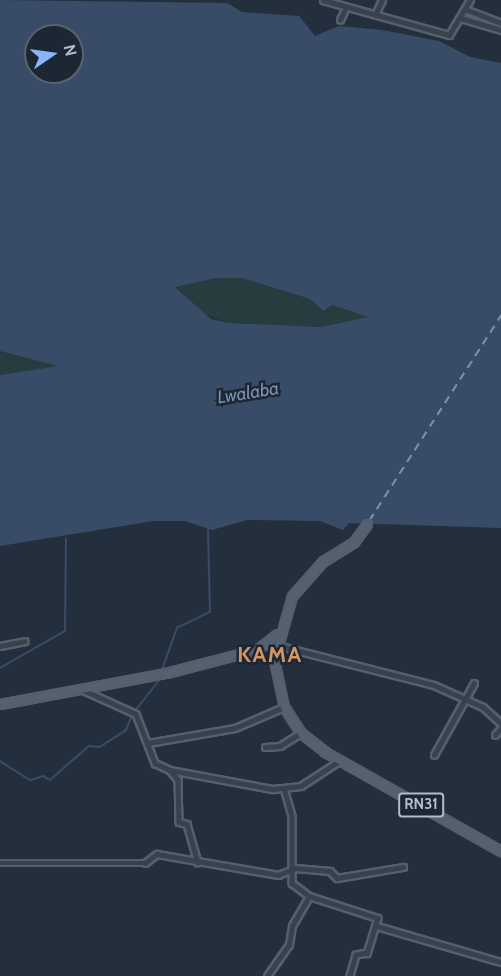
<!DOCTYPE html>
<style>
body{margin:0}
#map{position:relative;width:501px;height:976px;overflow:hidden;background:#242f3e;font-family:Cabin,sans-serif}
div>[style]{position:absolute}
[style*='--x']{left:calc(var(--x)*1px);top:calc(var(--y)*1px);width:calc(var(--w)*1px);rotate:calc(var(--a)*1deg)}
.green>*{inset:0;background:#263c3f}
.water>*{inset:0;background:#394c67}
.stream>*{height:1.5px;margin:-0.75px;padding:0 0.75px;transform-origin:0.75px;border-radius:0.75px;background:#394c67}
.ferry>*{height:1.5px;margin-top:-0.75px;transform-origin:0;background:repeating-linear-gradient(90deg,#7c92b1 0 8px,transparent 0 14px)}
.roads{filter:drop-shadow(2px 0 #565f6c) drop-shadow(-2px 0 #565f6c) drop-shadow(0 2px #565f6c) drop-shadow(0 -2px #565f6c)}
.minor>*{height:4.5px;margin:-2.25px;padding:0 2.25px;transform-origin:2.25px;border-radius:2.25px;background:#38414e}
.primary>*{height:7px;margin:-3.5px;padding:0 3.5px;transform-origin:3.5px;border-radius:3.5px;background:#56606e}
span{translate:-50% -50%;white-space:nowrap;text-align:center;line-height:1.15;-webkit-text-stroke:5px #1d2633;paint-order:stroke}
.shield-label span{padding:2px 4px;background:#1d2633;border:2px solid;border-radius:4px;-webkit-text-stroke-width:0}
.shield-label{font-size:15px;color:#b4bcc9;font-weight:700}
.water-label{font-size:18px;color:#7c92b1;font-style:italic}
.district-label{font-size:22px;color:#d59563;font-weight:700;letter-spacing:1.5px}
.north{position:absolute;left:24px;top:24px;width:60px;height:60px;box-sizing:border-box;background:#1d2633;border:2px solid #59626f;border-radius:50%;rotate:77deg;font-size:16px;font-weight:700;line-height:24px;text-align:center;color:#b4bcc9}
.north::after{content:'';display:block;margin:auto;width:21px;height:27px;background:#8ab4f8;clip-path:polygon(50% 0,100% 100%,50% 72%,0 100%)}
</style>
<div id="map">
<div class="green">
<div style="clip-path:polygon(216px 278px,242px 278px,310px 299px,321px 310px,332px 305px,368px 317px,321px 327px,229px 323px,204px 314px,175px 285px)"></div>
<div style="clip-path:polygon(0 351px,56px 364px,58px 366px,0 375px)"></div>
</div>
<div class="water">
<div style="clip-path:polygon(evenodd,0 0,227px 3px,242px 12px,299px 16px,315px 36px,339px 26px,382px 30px,439px 41px,470px 57px,501px 63px,501px 528px,349px 523px,343px 530px,320px 521px,247px 520px,212px 530px,185px 521px,153px 521px,0 546px,0 375px,58px 366px,0 351px,0 0,36px 36px,72px 36px,72px 72px,36px 72px,36px 36px,0 0,216px 278px,242px 278px,310px 299px,323px 311px,332px 305px,368px 317px,321px 327px,229px 323px,211px 319px,175px 287px,216px 278px)"></div>
</div>
<div class="stream">
<div style="--x:0;--y:668;--w:75;--a:-29.6"></div>
<div style="--x:65;--y:631;--w:92;--a:-89.4"></div>
<div style="--x:162;--y:670;--w:45;--a:-70.3"></div>
<div style="--x:177;--y:628;--w:37;--a:-26"></div>
<div style="--x:210;--y:612;--w:83;--a:-91.4"></div>
<div style="--x:135;--y:711;--w:42;--a:-51.8"></div>
<div style="--x:0;--y:761;--w:36;--a:32"></div>
<div style="--x:31;--y:780;--w:13;--a:-18"></div>
<div style="--x:43;--y:776;--w:8;--a:30"></div>
<div style="--x:50;--y:780;--w:52;--a:-41.1"></div>
<div style="--x:89;--y:746;--w:11;--a:5"></div>
<div style="--x:100;--y:747;--w:31;--a:-33"></div>
<div style="--x:126;--y:730;--w:16;--a:-68"></div>
</div>
<div class="ferry">
<div style="--x:369;--y:521;--w:245;--a:-57.3"></div>
</div>
<div class="roads">
<div class="minor">
<div style="--x:323;--y:0;--w:131;--a:15.5"></div>
<div style="--x:449;--y:35;--w:41;--a:-59"></div>
<div style="--x:465;--y:9;--w:39;--a:21"></div>
<div style="--x:375;--y:15;--w:17;--a:-65"></div>
<div style="--x:461;--y:18;--w:42;--a:16.7"></div>
<div style="--x:340;--y:20;--w:14;--a:-65"></div>
<div style="--x:276;--y:645;--w:163;--a:14.2"></div>
<div style="--x:434;--y:685;--w:54;--a:24.2"></div>
<div style="--x:483;--y:707;--w:24;--a:42"></div>
<div style="--x:0;--y:646;--w:25;--a:-11"></div>
<div style="--x:81;--y:689;--w:60;--a:24.4"></div>
<div style="--x:136;--y:714;--w:53;--a:68.8"></div>
<div style="--x:155;--y:763;--w:17;--a:25"></div>
<div style="--x:170;--y:770;--w:105;--a:10.5"></div>
<div style="--x:273;--y:789;--w:28;--a:-6"></div>
<div style="--x:301;--y:786;--w:45;--a:-33.3"></div>
<div style="--x:495;--y:735;--w:9;--a:-49"></div>
<div style="--x:148;--y:743;--w:88;--a:-9.8"></div>
<div style="--x:235;--y:728;--w:53;--a:-23.2"></div>
<div style="--x:265;--y:747;--w:15;--a:-4"></div>
<div style="--x:280;--y:746;--w:25;--a:-32"></div>
<div style="--x:434;--y:755;--w:82;--a:-60.9"></div>
<div style="--x:170;--y:770;--w:13;--a:51"></div>
<div style="--x:178;--y:780;--w:42;--a:88.6"></div>
<div style="--x:179;--y:822;--w:8;--a:14"></div>
<div style="--x:187;--y:824;--w:40;--a:74"></div>
<div style="--x:284;--y:788;--w:29;--a:74"></div>
<div style="--x:292;--y:816;--w:67;--a:90"></div>
<div style="--x:292;--y:883;--w:21;--a:37"></div>
<div style="--x:309;--y:896;--w:72;--a:17.7"></div>
<div style="--x:378;--y:918;--w:37;--a:107"></div>
<div style="--x:367;--y:953;--w:11;--a:170"></div>
<div style="--x:356;--y:955;--w:22;--a:106"></div>
<div style="--x:0;--y:863;--w:145;--a:0"></div>
<div style="--x:145;--y:863;--w:15;--a:-37"></div>
<div style="--x:157;--y:854;--w:123;--a:9.8"></div>
<div style="--x:278;--y:875;--w:19;--a:-21"></div>
<div style="--x:296;--y:868;--w:34;--a:5"></div>
<div style="--x:330;--y:871;--w:10;--a:45"></div>
<div style="--x:337;--y:878;--w:67;--a:-9.5"></div>
<div style="--x:377;--y:926;--w:129;--a:16.2"></div>
<div style="--x:267;--y:976;--w:38;--a:-55"></div>
<div style="--x:289;--y:945;--w:19;--a:-81"></div>
<div style="--x:292;--y:926;--w:34;--a:-60"></div>
</div>
<div class="primary">
<div style="--x:367;--y:524;--w:22;--a:126"></div>
<div style="--x:354;--y:542;--w:36;--a:148"></div>
<div style="--x:323;--y:561;--w:47;--a:131.5"></div>
<div style="--x:292;--y:596;--w:66;--a:105.7"></div>
<div style="--x:274;--y:660;--w:48;--a:78"></div>
<div style="--x:284;--y:707;--w:31;--a:57"></div>
<div style="--x:301;--y:733;--w:31;--a:38"></div>
<div style="--x:325;--y:752;--w:202;--a:29.4"></div>
<div style="--x:0;--y:704;--w:169;--a:-10.6"></div>
<div style="--x:166;--y:673;--w:95;--a:-14.6"></div>
<div style="--x:258;--y:649;--w:24;--a:-38"></div>
</div>
</div>
<div class="shield-label">
<span style="left:421px;top:805px">RN31</span>
</div>
<div class="water-label">
<span style="left:248px;top:393px;rotate:-9deg">Lwalaba</span>
</div>
<div class="district-label">
<span style="left:270px;top:655px">KAMA</span>
</div>
<div class="north">N</div>
</div>
